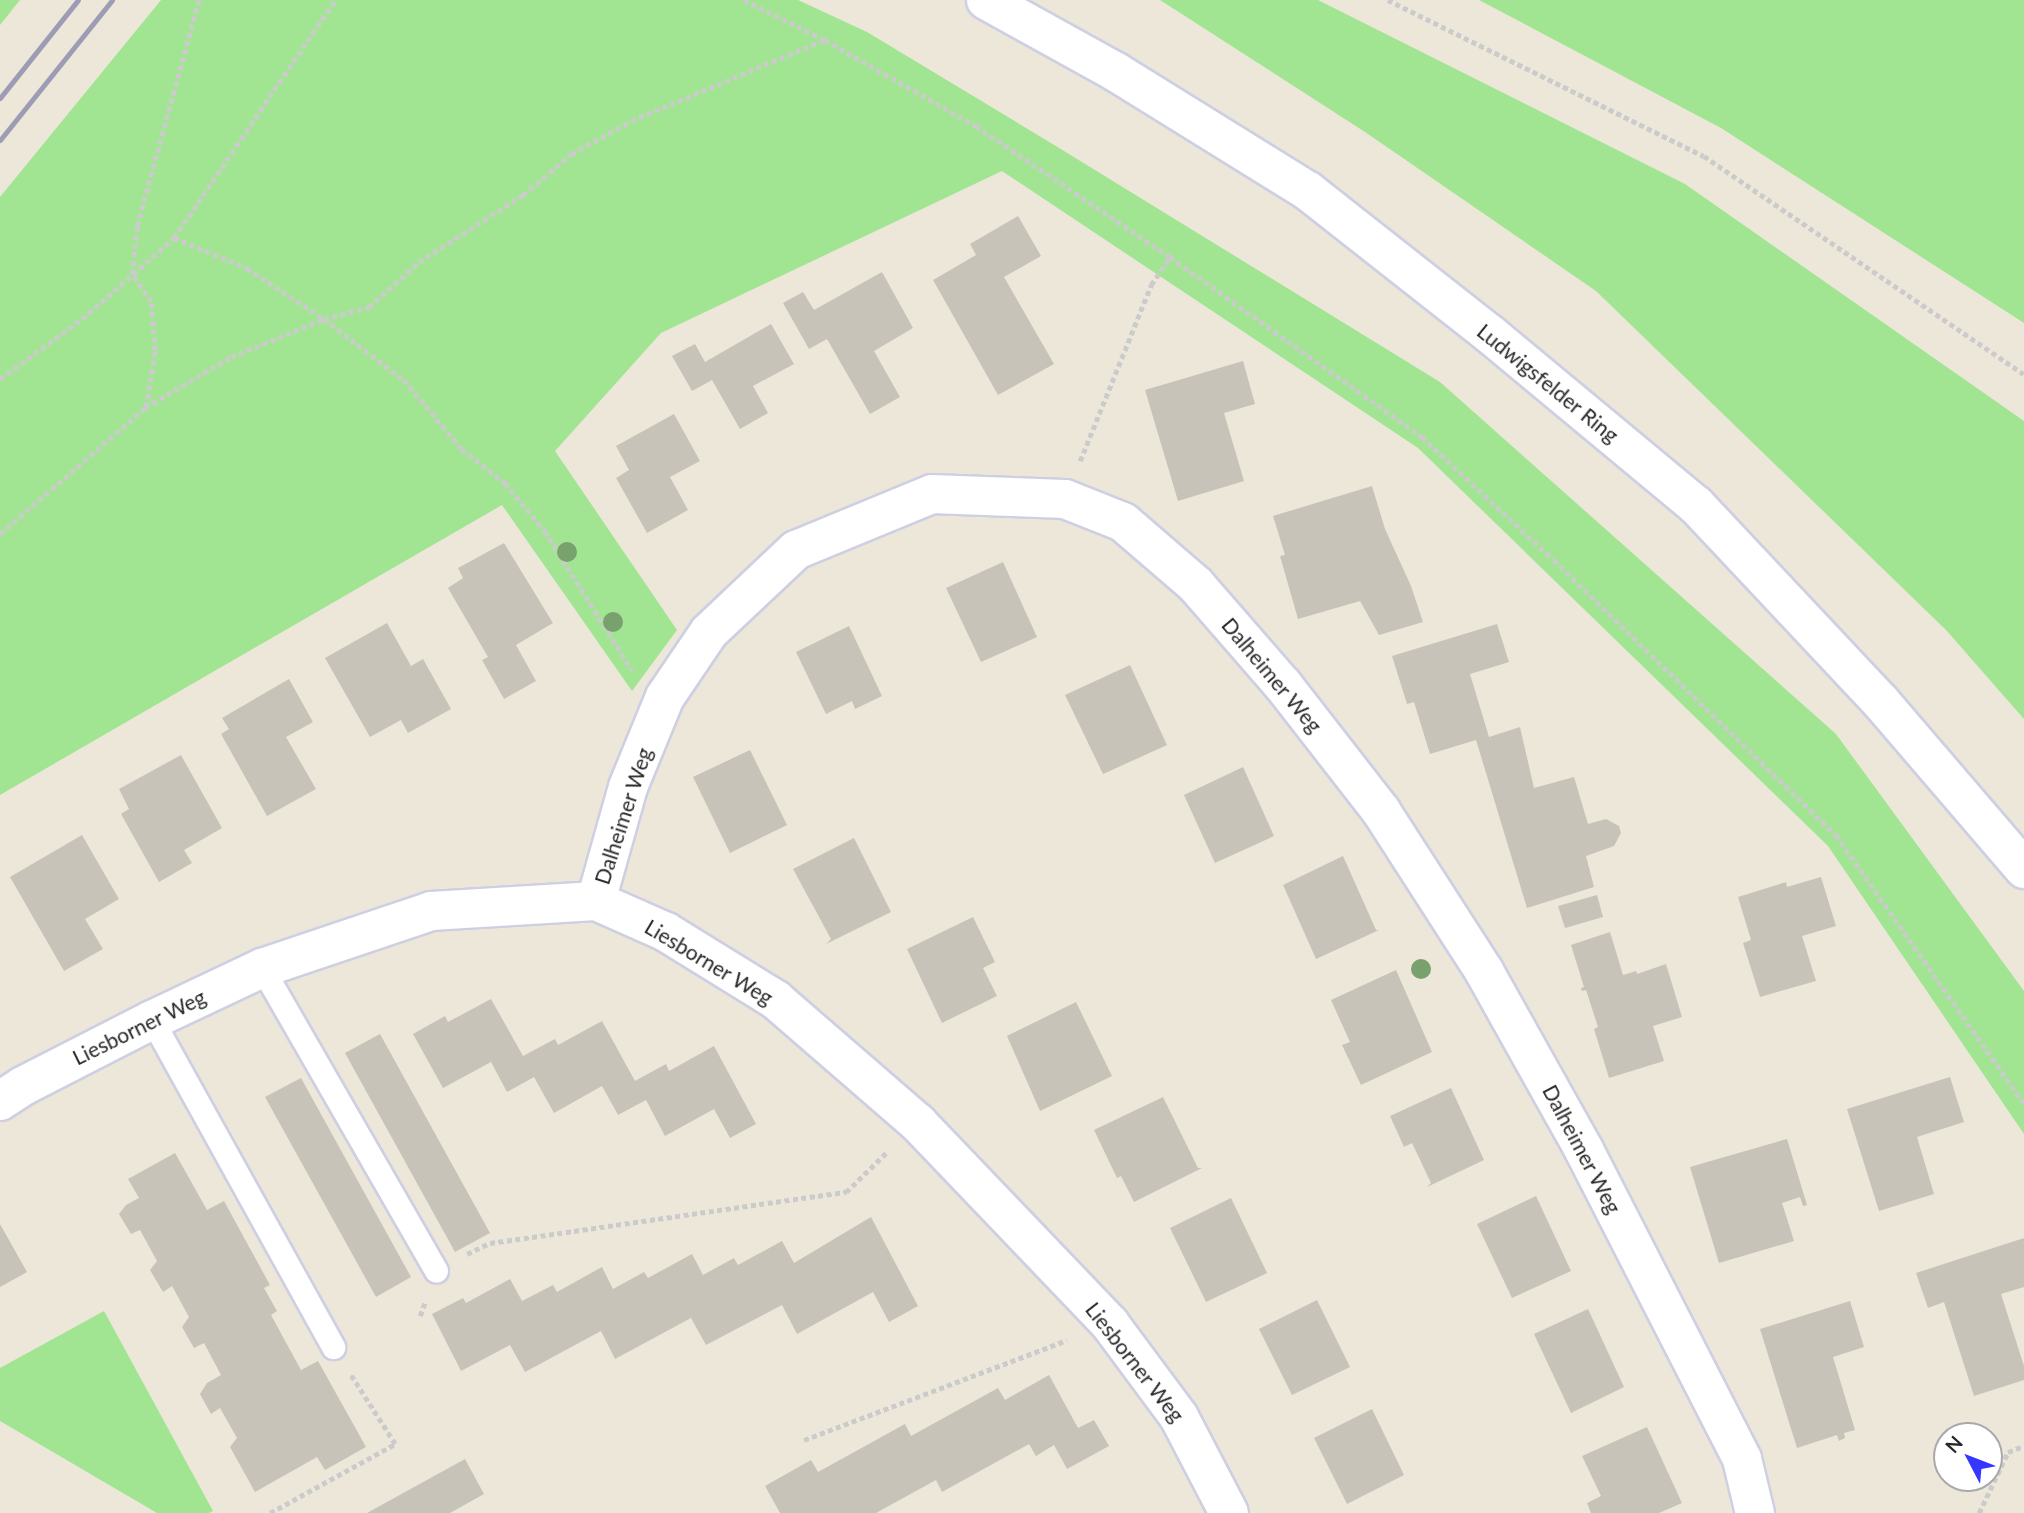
<!DOCTYPE html>
<style>
body{margin:0}
#map{position:relative;width:2024px;height:1513px;overflow:hidden;background:#ece7d9;font-family:Lato,sans-serif}
div>[style]{position:absolute}
[style*='--x']{left:calc(var(--x)*1px);top:calc(var(--y)*1px);width:calc(var(--w)*1px);rotate:calc(var(--a)*1deg)}
.green>*{inset:0;background:#a1e593}
.building>*{inset:0;background:#c7c3b9}
.path>*{height:4.5px;margin-top:-2.25px;transform-origin:0;background:repeating-linear-gradient(90deg,#cbcbcb 0 5px,transparent 0 8.5px)}
.roads{filter:drop-shadow(2px 0 #cecfe2) drop-shadow(-2px 0 #cecfe2) drop-shadow(0 2px #cecfe2) drop-shadow(0 -2px #cecfe2)}
.service>*{height:23px;margin:-11.5px;padding:0 11.5px;transform-origin:11.5px;border-radius:11.5px;background:#fff}
.minor>*{height:38px;margin:-19px;padding:0 19px;transform-origin:19px;border-radius:19px;background:#fff}
.secondary>*{height:38px;margin:-19px;padding:0 19px;transform-origin:19px;border-radius:19px;background:#fff}
.rail>*{height:5px;margin:-2.5px;padding:0 2.5px;transform-origin:2.5px;border-radius:2.5px;background:#9d9cb4}
.trees>*{width:20px;height:20px;margin:-10px;border-radius:50%;background:#78a16e}
span{translate:-50% -50%;white-space:nowrap;text-align:center;line-height:1.15;-webkit-text-stroke:7px #fff;paint-order:stroke}
.street-label{font-size:21px;color:#282828}
.north{position:absolute;left:1933px;top:1422px;width:70px;height:70px;box-sizing:border-box;background:#fff;border:2px solid #a9a9a9;border-radius:50%;rotate:312deg;font-size:19px;font-weight:700;line-height:28px;text-align:center;color:#282828}
.north::after{content:'';display:block;margin:auto;width:24px;height:32px;background:#3337ff;clip-path:polygon(50% 0,100% 100%,50% 72%,0 100%)}
</style>
<div id="map">
<div class="green">
<div style="clip-path:polygon(0 0,20px 0,0 25px)"></div>
<div style="clip-path:polygon(161px 0,798px 0,867px 32px,1051px 143px,1440px 382px,1836px 734px,2024px 991px,2024px 1134px,1828px 846px,1418px 448px,1002px 171px,661px 333px,555px 451px,677px 630px,632px 691px,502px 505px,0 795px,0 197px)"></div>
<div style="clip-path:polygon(1160px 0,1318px 0,1685px 184px,2024px 421px,2024px 719px,1946px 630px,1596px 291px,1365px 132px)"></div>
<div style="clip-path:polygon(1479px 0,2024px 0,2024px 323px,1721px 128px)"></div>
<div style="clip-path:polygon(104px 1311px,213px 1511px,209px 1513px,157px 1513px,0 1421px,0 1368px)"></div>
</div>
<div class="building">
<div style="clip-path:polygon(1018px 216px,1041px 256px,1004px 277px,1054px 364px,998px 395px,933px 280px,976px 255px,970px 244px)"></div>
<div style="clip-path:polygon(882px 272px,913px 328px,874px 351px,900px 397px,870px 414px,827px 339px,809px 349px,783px 303px,803px 292px,814px 310px)"></div>
<div style="clip-path:polygon(771px 324px,794px 364px,753px 386px,768px 413px,740px 429px,712px 380px,692px 391px,672px 356px,695px 344px,705px 362px)"></div>
<div style="clip-path:polygon(1243px 361px,1255px 404px,1224px 413px,1244px 481px,1178px 501px,1145px 390px)"></div>
<div style="clip-path:polygon(674px 414px,700px 461px,670px 477px,688px 510px,647px 533px,616px 478px,629px 470px,616px 446px)"></div>
<div style="clip-path:polygon(1372px 486px,1385px 529px,1411px 586px,1423px 622px,1379px 635px,1360px 601px,1298px 619px,1280px 556px,1285px 555px,1273px 516px)"></div>
<div style="clip-path:polygon(504px 543px,553px 623px,516px 645px,536px 681px,504px 699px,482px 660px,488px 657px,448px 588px,463px 578px,458px 568px)"></div>
<div style="clip-path:polygon(1003px 562px,1037px 637px,981px 662px,946px 588px)"></div>
<div style="clip-path:polygon(387px 623px,411px 666px,423px 659px,451px 709px,408px 733px,401px 720px,370px 737px,325px 658px)"></div>
<div style="clip-path:polygon(1497px 624px,1509px 662px,1470px 674px,1489px 737px,1520px 727px,1534px 788px,1574px 777px,1588px 824px,1606px 819px,1619px 826px,1621px 833px,1614px 846px,1586px 856px,1594px 887px,1527px 908px,1476px 740px,1430px 754px,1414px 702px,1407px 704px,1392px 656px)"></div>
<div style="clip-path:polygon(849px 626px,882px 696px,855px 709px,852px 701px,826px 714px,796px 652px)"></div>
<div style="clip-path:polygon(1130px 665px,1167px 745px,1103px 774px,1065px 695px)"></div>
<div style="clip-path:polygon(289px 679px,313px 722px,286px 737px,316px 789px,267px 816px,221px 734px,229px 729px,222px 718px)"></div>
<div style="clip-path:polygon(750px 750px,787px 825px,730px 853px,693px 777px)"></div>
<div style="clip-path:polygon(181px 755px,222px 828px,184px 850px,192px 863px,159px 882px,121px 814px,129px 809px,119px 789px)"></div>
<div style="clip-path:polygon(1243px 767px,1274px 836px,1215px 863px,1184px 795px)"></div>
<div style="clip-path:polygon(82px 835px,119px 899px,85px 919px,103px 949px,64px 971px,10px 877px)"></div>
<div style="clip-path:polygon(854px 838px,891px 912px,826px 944px,831px 939px,793px 869px)"></div>
<div style="clip-path:polygon(1343px 856px,1376px 930px,1379px 930px,1316px 959px,1283px 885px)"></div>
<div style="clip-path:polygon(1821px 877px,1836px 926px,1802px 936px,1816px 981px,1760px 997px,1743px 943px,1751px 940px,1738px 897px,1786px 882px,1787px 887px)"></div>
<div style="clip-path:polygon(1597px 895px,1603px 917px,1565px 928px,1558px 906px)"></div>
<div style="clip-path:polygon(973px 917px,995px 962px,983px 968px,997px 996px,942px 1023px,907px 949px)"></div>
<div style="clip-path:polygon(1610px 932px,1623px 975px,1636px 971px,1637px 974px,1666px 964px,1682px 1017px,1653px 1026px,1664px 1061px,1609px 1078px,1594px 1029px,1598px 1027px,1586px 990px,1582px 991px,1581px 988px,1584px 987px,1571px 945px)"></div>
<div style="clip-path:polygon(1396px 970px,1432px 1052px,1361px 1085px,1342px 1045px,1350px 1042px,1331px 1000px)"></div>
<div style="clip-path:polygon(491px 999px,523px 1056px,555px 1039px,558px 1045px,602px 1021px,635px 1081px,666px 1064px,669px 1071px,714px 1046px,756px 1124px,730px 1138px,714px 1109px,665px 1136px,646px 1100px,618px 1115px,602px 1086px,554px 1113px,534px 1077px,507px 1092px,491px 1062px,443px 1088px,413px 1034px,445px 1016px,448px 1022px)"></div>
<div style="clip-path:polygon(1076px 1002px,1112px 1076px,1040px 1111px,1007px 1036px)"></div>
<div style="clip-path:polygon(380px 1034px,490px 1233px,455px 1252px,345px 1053px)"></div>
<div style="clip-path:polygon(1950px 1077px,1964px 1122px,1917px 1137px,1934px 1194px,1879px 1211px,1847px 1109px)"></div>
<div style="clip-path:polygon(301px 1078px,411px 1277px,376px 1297px,265px 1097px)"></div>
<div style="clip-path:polygon(1451px 1088px,1484px 1160px,1427px 1187px,1431px 1183px,1412px 1143px,1404px 1147px,1390px 1116px)"></div>
<div style="clip-path:polygon(1163px 1097px,1198px 1168px,1202px 1168px,1134px 1202px,1121px 1176px,1117px 1178px,1094px 1130px)"></div>
<div style="clip-path:polygon(1787px 1139px,1807px 1205px,1803px 1206px,1800px 1197px,1782px 1203px,1794px 1241px,1719px 1263px,1690px 1167px)"></div>
<div style="clip-path:polygon(175px 1153px,207px 1210px,224px 1201px,270px 1285px,264px 1288px,277px 1311px,271px 1315px,301px 1370px,318px 1361px,366px 1447px,325px 1470px,317px 1457px,255px 1492px,230px 1447px,237px 1438px,220px 1408px,211px 1414px,200px 1394px,207px 1383px,221px 1375px,204px 1343px,194px 1348px,182px 1327px,189px 1317px,172px 1286px,163px 1292px,150px 1270px,157px 1261px,140px 1230px,131px 1234px,119px 1214px,126px 1205px,139px 1198px,128px 1179px)"></div>
<div style="clip-path:polygon(1536px 1196px,1571px 1271px,1512px 1298px,1477px 1224px)"></div>
<div style="clip-path:polygon(1231px 1198px,1267px 1273px,1206px 1302px,1170px 1228px)"></div>
<div style="clip-path:polygon(871px 1217px,918px 1306px,889px 1322px,873px 1292px,797px 1334px,782px 1305px,706px 1345px,691px 1318px,615px 1359px,601px 1331px,525px 1372px,510px 1345px,461px 1371px,432px 1314px,463px 1298px,466px 1303px,510px 1279px,522px 1301px,553px 1285px,557px 1292px,602px 1267px,613px 1289px,644px 1272px,648px 1278px,692px 1254px,703px 1275px,734px 1258px,738px 1265px,782px 1241px,794px 1263px)"></div>
<div style="clip-path:polygon(0 1224px,27px 1272px,0 1287px)"></div>
<div style="clip-path:polygon(2024px 1238px,2024px 1287px,2001px 1294px,2024px 1366px,2024px 1380px,1974px 1396px,1944px 1302px,1928px 1308px,1916px 1273px)"></div>
<div style="clip-path:polygon(1317px 1300px,1350px 1367px,1292px 1395px,1259px 1329px)"></div>
<div style="clip-path:polygon(1850px 1301px,1864px 1347px,1833px 1357px,1855px 1430px,1844px 1433px,1845px 1438px,1839px 1441px,1837px 1435px,1797px 1448px,1760px 1329px)"></div>
<div style="clip-path:polygon(1588px 1309px,1624px 1387px,1571px 1413px,1534px 1334px)"></div>
<div style="clip-path:polygon(1049px 1375px,1078px 1428px,1094px 1420px,1109px 1446px,1067px 1469px,1054px 1445px,1036px 1456px,1029px 1444px,942px 1492px,936px 1480px,876px 1513px,780px 1513px,765px 1486px,811px 1460px,818px 1472px,905px 1424px,911px 1436px,998px 1388px,1005px 1400px)"></div>
<div style="clip-path:polygon(1372px 1409px,1404px 1475px,1347px 1504px,1314px 1438px)"></div>
<div style="clip-path:polygon(1647px 1427px,1682px 1503px,1659px 1513px,1591px 1513px,1587px 1503px,1601px 1496px,1582px 1456px)"></div>
<div style="clip-path:polygon(465px 1459px,484px 1494px,450px 1513px,367px 1513px)"></div>
</div>
<div class="path">
<div style="--x:744;--y:0;--w:90;--a:26.3"></div>
<div style="--x:825;--y:40;--w:174;--a:29.7"></div>
<div style="--x:976;--y:126;--w:234;--a:34"></div>
<div style="--x:1170;--y:257;--w:310;--a:35.5"></div>
<div style="--x:1422;--y:437;--w:180;--a:43"></div>
<div style="--x:1554;--y:560;--w:394;--a:44.3"></div>
<div style="--x:1836;--y:835;--w:327;--a:55"></div>
<div style="--x:1388;--y:0;--w:352;--a:26.3"></div>
<div style="--x:1704;--y:156;--w:387;--a:34.3"></div>
<div style="--x:174;--y:238;--w:79;--a:22.3"></div>
<div style="--x:247;--y:268;--w:92;--a:33.5"></div>
<div style="--x:324;--y:319;--w:101;--a:37.3"></div>
<div style="--x:404;--y:380;--w:90;--a:50"></div>
<div style="--x:462;--y:449;--w:55;--a:38.3"></div>
<div style="--x:505;--y:483;--w:62;--a:50.2"></div>
<div style="--x:545;--y:531;--w:164;--a:58"></div>
<div style="--x:0;--y:379;--w:102;--a:-36.2"></div>
<div style="--x:82;--y:319;--w:123;--a:-41.4"></div>
<div style="--x:174;--y:238;--w:287;--a:-55.9"></div>
<div style="--x:146;--y:407;--w:57;--a:-80.9"></div>
<div style="--x:155;--y:351;--w:49;--a:-94.7"></div>
<div style="--x:151;--y:302;--w:34;--a:-124"></div>
<div style="--x:132;--y:274;--w:48;--a:-84.1"></div>
<div style="--x:137;--y:226;--w:234;--a:-74.7"></div>
<div style="--x:1080;--y:461;--w:190;--a:-68"></div>
<div style="--x:1151;--y:285;--w:34;--a:-56"></div>
<div style="--x:0;--y:534;--w:192;--a:-41"></div>
<div style="--x:145;--y:408;--w:100;--a:-30.7"></div>
<div style="--x:231;--y:357;--w:100;--a:-22.2"></div>
<div style="--x:324;--y:319;--w:47;--a:-14.9"></div>
<div style="--x:369;--y:307;--w:67;--a:-42"></div>
<div style="--x:419;--y:262;--w:124;--a:-32.8"></div>
<div style="--x:523;--y:195;--w:63;--a:-40.5"></div>
<div style="--x:571;--y:154;--w:68;--a:-28.8"></div>
<div style="--x:631;--y:121;--w:209;--a:-22.8"></div>
<div style="--x:467;--y:1254;--w:25;--a:-26"></div>
<div style="--x:490;--y:1243;--w:360;--a:-8.2"></div>
<div style="--x:846;--y:1192;--w:57;--a:-44.3"></div>
<div style="--x:420;--y:1316;--w:15;--a:-70"></div>
<div style="--x:804;--y:1440;--w:281;--a:-20.8"></div>
<div style="--x:270;--y:1513;--w:143;--a:-28.9"></div>
<div style="--x:395;--y:1444;--w:83;--a:-122.7"></div>
<div style="--x:1979;--y:1513;--w:68;--a:-64.6"></div>
<div style="--x:2008;--y:1452;--w:17;--a:-21"></div>
</div>
<div class="roads">
<div class="service">
<div style="--x:262;--y:968;--w:349;--a:60.1"></div>
<div style="--x:152;--y:1020;--w:374;--a:61"></div>
</div>
<div class="minor">
<div style="--x:596;--y:901;--w:118;--a:-74.3"></div>
<div style="--x:628;--y:787;--w:97;--a:-67.7"></div>
<div style="--x:665;--y:697;--w:78;--a:-55.9"></div>
<div style="--x:709;--y:632;--w:120;--a:-43.3"></div>
<div style="--x:796;--y:550;--w:147;--a:-22.4"></div>
<div style="--x:932;--y:494;--w:133;--a:2.2"></div>
<div style="--x:1065;--y:499;--w:62;--a:21.6"></div>
<div style="--x:1123;--y:522;--w:96;--a:40.8"></div>
<div style="--x:1196;--y:585;--w:133;--a:49"></div>
<div style="--x:1283;--y:685;--w:160;--a:52.1"></div>
<div style="--x:1381;--y:811;--w:190;--a:57.2"></div>
<div style="--x:1484;--y:971;--w:205;--a:60.8"></div>
<div style="--x:1584;--y:1150;--w:347;--a:62.9"></div>
<div style="--x:1742;--y:1459;--w:56;--a:76.5"></div>
<div style="--x:0;--y:1101;--w:27;--a:-33"></div>
<div style="--x:23;--y:1086;--w:145;--a:-27.1"></div>
<div style="--x:152;--y:1020;--w:122;--a:-25.3"></div>
<div style="--x:262;--y:968;--w:178;--a:-18.6"></div>
<div style="--x:431;--y:911;--w:165;--a:-3.5"></div>
<div style="--x:596;--y:901;--w:77;--a:23.9"></div>
<div style="--x:666;--y:932;--w:129;--a:31.7"></div>
<div style="--x:776;--y:1000;--w:188;--a:40.9"></div>
<div style="--x:918;--y:1123;--w:278;--a:46.3"></div>
<div style="--x:1110;--y:1324;--w:116;--a:53.4"></div>
<div style="--x:1179;--y:1417;--w:108;--a:62.5"></div>
</div>
<div class="secondary">
<div style="--x:986;--y:0;--w:149;--a:29"></div>
<div style="--x:1116;--y:72;--w:226;--a:31.8"></div>
<div style="--x:1308;--y:191;--w:233;--a:38.2"></div>
<div style="--x:1491;--y:335;--w:266;--a:39.7"></div>
<div style="--x:1696;--y:505;--w:270;--a:46.8"></div>
<div style="--x:1881;--y:702;--w:220;--a:49.4"></div>
</div>
</div>
<div class="rail">
<div style="--x:0;--y:98;--w:125;--a:-51.5"></div>
<div style="--x:0;--y:140;--w:179;--a:-51.3"></div>
</div>
<div class="trees">
<div style="left:567px;top:552px"></div>
<div style="left:613px;top:622px"></div>
<div style="left:1421px;top:969px"></div>
</div>
<div class="street-label">
<span style="left:1548px;top:383px;rotate:39deg">Ludwigsfelder Ring</span>
<span style="left:1272px;top:675px;rotate:50deg">Dalheimer Weg</span>
<span style="left:623px;top:816px;rotate:-72deg">Dalheimer Weg</span>
<span style="left:709px;top:962px;rotate:31deg">Liesborner Weg</span>
<span style="left:139px;top:1027px;rotate:-26deg">Liesborner Weg</span>
<span style="left:1582px;top:1149px;rotate:62deg">Dalheimer Weg</span>
<span style="left:1135px;top:1362px;rotate:52deg">Liesborner Weg</span>
</div>
<div class="north">N</div>
</div>
